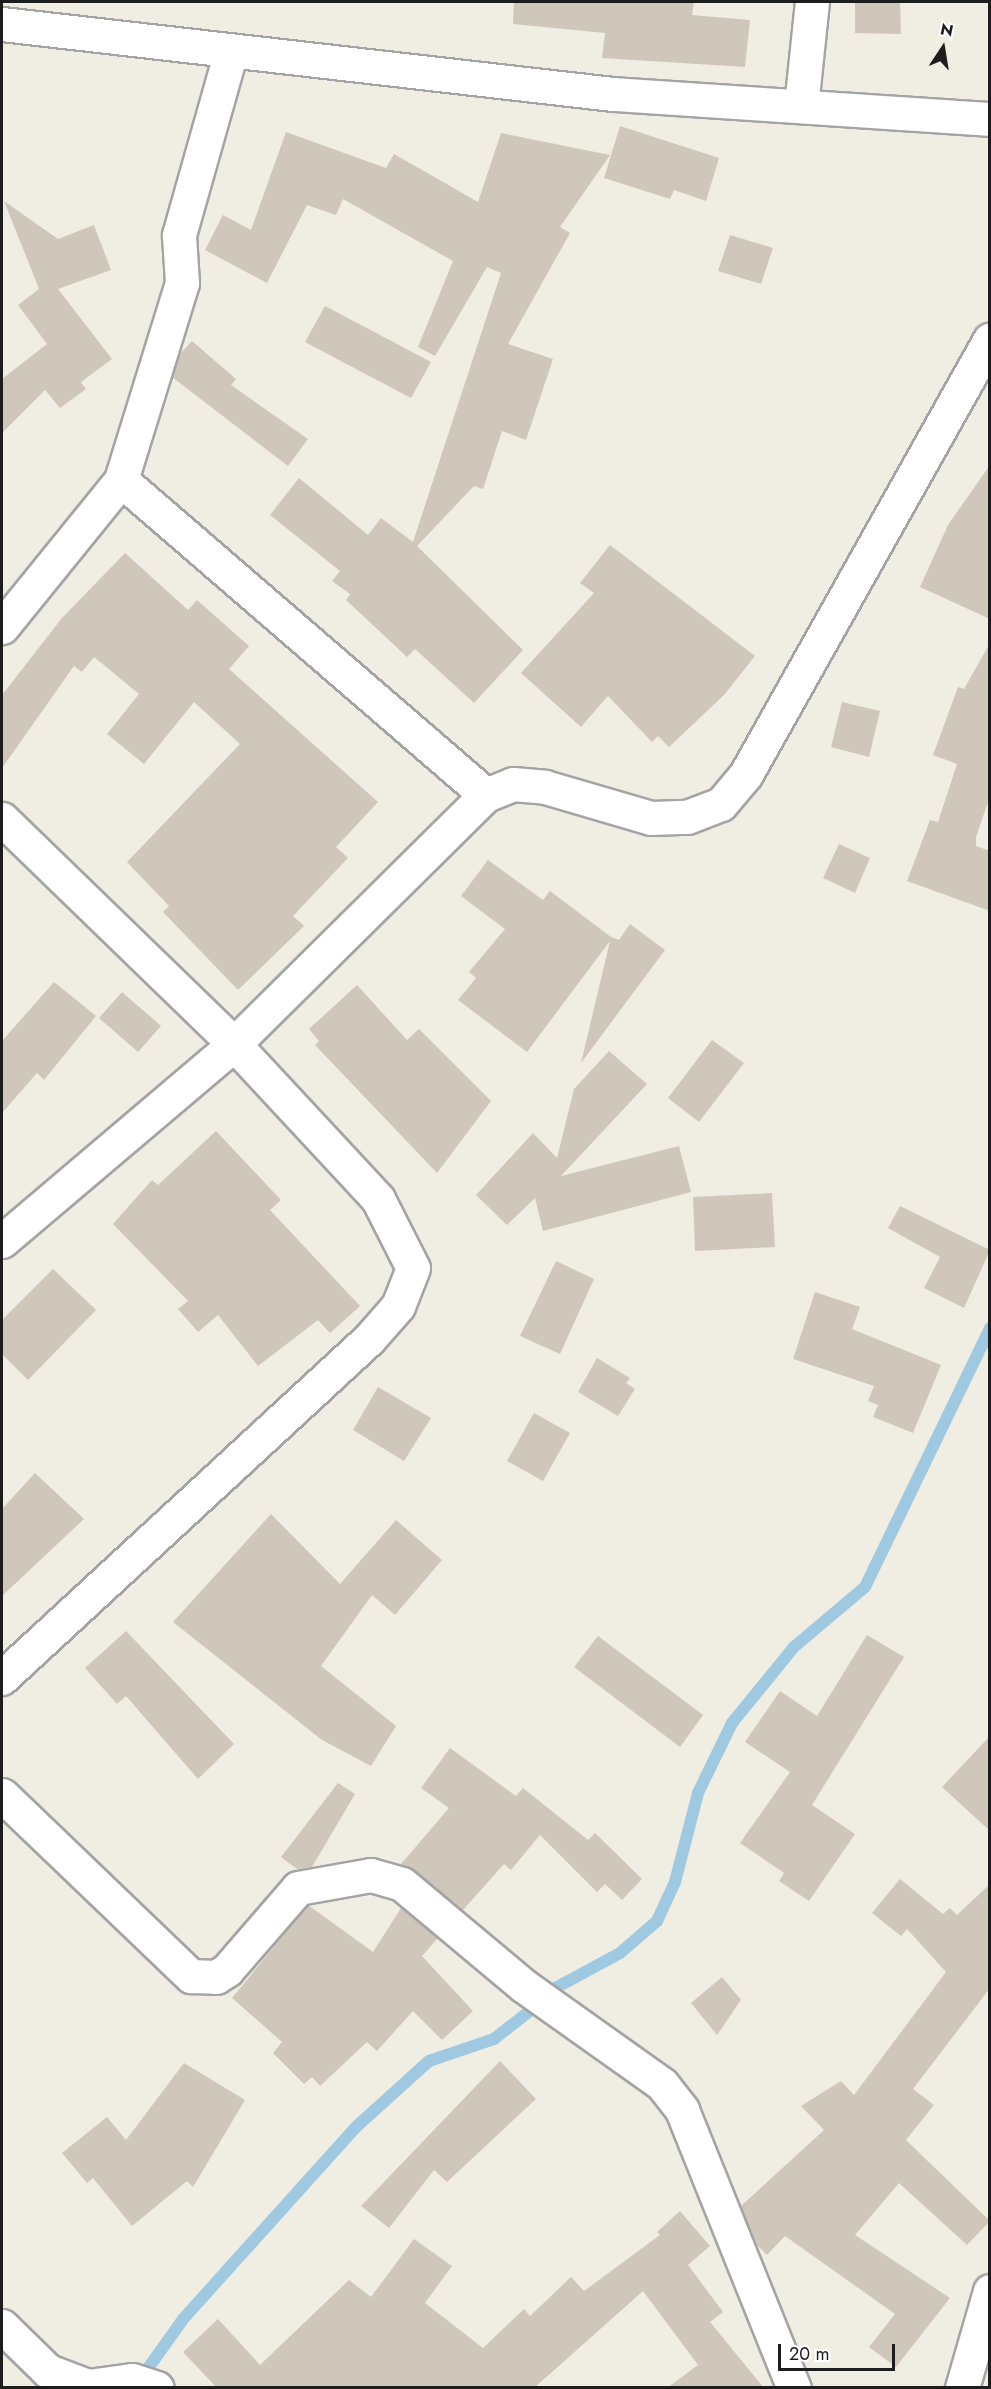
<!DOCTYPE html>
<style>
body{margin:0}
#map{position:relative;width:991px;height:2389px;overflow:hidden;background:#f0ede2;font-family:Jost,sans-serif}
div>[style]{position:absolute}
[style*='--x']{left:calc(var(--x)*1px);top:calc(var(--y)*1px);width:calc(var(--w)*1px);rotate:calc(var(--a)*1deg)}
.stream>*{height:12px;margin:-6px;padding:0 6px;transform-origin:6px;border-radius:6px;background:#9fc8e1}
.building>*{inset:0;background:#d0c7bb}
.roads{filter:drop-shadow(2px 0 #a4a4a4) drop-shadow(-2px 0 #a4a4a4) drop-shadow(0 2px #a4a4a4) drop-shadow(0 -2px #a4a4a4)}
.minor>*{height:33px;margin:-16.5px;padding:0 16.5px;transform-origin:16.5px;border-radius:16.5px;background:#fff}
span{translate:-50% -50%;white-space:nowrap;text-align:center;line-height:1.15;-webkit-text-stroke:4.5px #fff;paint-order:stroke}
.frame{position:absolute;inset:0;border:3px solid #1d1d1d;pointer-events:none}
.north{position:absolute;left:913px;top:18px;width:60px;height:60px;-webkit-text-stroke:4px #fff;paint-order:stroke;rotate:12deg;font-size:16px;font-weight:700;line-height:24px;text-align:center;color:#1d1d1d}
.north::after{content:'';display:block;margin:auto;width:21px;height:27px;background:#1d1d1d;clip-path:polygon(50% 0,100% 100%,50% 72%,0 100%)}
.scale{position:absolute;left:778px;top:2344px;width:117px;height:27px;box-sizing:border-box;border:3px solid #1d1d1d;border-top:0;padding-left:8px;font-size:18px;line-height:21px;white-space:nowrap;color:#1d1d1d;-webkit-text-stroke:4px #fff;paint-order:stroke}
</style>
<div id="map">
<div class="stream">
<div style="--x:548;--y:1992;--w:82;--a:-28.4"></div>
<div style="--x:620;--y:1953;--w:49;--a:-40.9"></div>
<div style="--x:657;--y:1921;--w:43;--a:-65.2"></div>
<div style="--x:675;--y:1882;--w:92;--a:-75.5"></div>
<div style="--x:698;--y:1793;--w:78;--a:-64.1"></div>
<div style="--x:732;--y:1723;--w:98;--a:-50.8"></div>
<div style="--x:794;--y:1647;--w:93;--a:-40.2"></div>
<div style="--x:865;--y:1587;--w:288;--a:-64.2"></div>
<div style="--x:139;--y:2381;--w:77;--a:-54.5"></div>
<div style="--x:184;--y:2318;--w:257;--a:-48"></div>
<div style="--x:356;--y:2127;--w:98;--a:-42.1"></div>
<div style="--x:429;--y:2061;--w:69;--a:-18.7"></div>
<div style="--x:494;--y:2039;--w:47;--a:-38.1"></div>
</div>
<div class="building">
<div style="clip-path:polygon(514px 2px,694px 2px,692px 15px,750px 20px,745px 67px,602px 58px,605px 33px,513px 24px)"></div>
<div style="clip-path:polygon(855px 2px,900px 2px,901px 34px,855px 33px)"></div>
<div style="clip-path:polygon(620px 126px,719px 158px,706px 201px,674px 190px,670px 199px,604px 178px)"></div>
<div style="clip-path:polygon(286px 132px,386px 168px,394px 154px,478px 202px,501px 133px,610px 155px,560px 227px,570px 233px,508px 344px,553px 359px,526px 440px,502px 431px,483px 489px,474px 486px,417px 546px,523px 650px,474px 703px,415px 649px,407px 657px,346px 600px,350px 594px,332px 581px,340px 571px,270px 515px,299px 478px,368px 535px,381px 518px,413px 542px,501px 273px,487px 267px,435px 356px,418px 347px,453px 261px,343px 199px,336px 215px,307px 205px,267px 283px,205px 250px,223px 215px,251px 230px)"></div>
<div style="clip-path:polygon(4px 201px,58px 239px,94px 225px,111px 270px,58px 289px,112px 359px,81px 382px,86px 389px,60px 408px,45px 390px,2px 433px,2px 379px,47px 344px,18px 305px,39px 289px)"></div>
<div style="clip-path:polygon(730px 235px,773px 248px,761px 284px,718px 271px)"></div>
<div style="clip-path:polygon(325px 306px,431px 362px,411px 398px,305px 342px)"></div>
<div style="clip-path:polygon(192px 341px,236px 379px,231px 385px,308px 439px,288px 466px,172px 377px,179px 355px)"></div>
<div style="clip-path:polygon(990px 465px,990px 619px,920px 587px,948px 525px)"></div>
<div style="clip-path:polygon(610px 545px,755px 656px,724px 695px,669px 747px,658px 736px,652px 742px,608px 696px,581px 727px,521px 673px,594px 593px,580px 583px)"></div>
<div style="clip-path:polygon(125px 553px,188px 610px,197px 600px,249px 646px,229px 669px,378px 802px,336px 847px,348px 858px,293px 916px,304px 926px,238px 990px,163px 912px,169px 906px,127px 862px,240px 744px,194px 702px,144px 764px,107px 734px,139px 694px,94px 657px,82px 672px,74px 666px,2px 768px,2px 695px,62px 618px)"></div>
<div style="clip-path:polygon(990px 643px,990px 796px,976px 837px,976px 846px,990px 851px,990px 911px,907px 881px,930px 820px,938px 822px,957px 764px,933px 755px,958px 687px,964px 689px)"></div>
<div style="clip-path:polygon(842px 702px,880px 711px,869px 757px,831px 747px)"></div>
<div style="clip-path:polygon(839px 844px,870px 858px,855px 893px,823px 878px)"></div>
<div style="clip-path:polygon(488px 860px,543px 900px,550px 891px,611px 937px,619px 940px,630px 924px,665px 950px,581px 1063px,610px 941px,527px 1052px,458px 1000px,476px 978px,469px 972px,505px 929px,461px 896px)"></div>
<div style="clip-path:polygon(54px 982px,96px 1016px,44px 1080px,37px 1073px,2px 1113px,2px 1041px)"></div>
<div style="clip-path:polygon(357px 985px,407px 1040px,419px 1029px,491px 1101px,437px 1173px,315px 1045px,319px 1041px,309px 1029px)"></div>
<div style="clip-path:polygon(122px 992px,161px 1026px,138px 1052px,99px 1018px)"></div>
<div style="clip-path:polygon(712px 1040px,744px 1063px,699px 1122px,668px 1098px)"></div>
<div style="clip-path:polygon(609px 1051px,647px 1084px,561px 1176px,679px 1146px,691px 1192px,543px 1231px,535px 1198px,507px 1225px,476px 1195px,533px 1133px,557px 1158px,574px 1089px)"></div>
<div style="clip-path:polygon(216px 1131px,281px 1200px,270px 1210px,360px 1306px,330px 1333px,318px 1320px,258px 1366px,218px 1315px,198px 1332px,178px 1309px,188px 1301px,113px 1224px,152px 1180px,158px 1185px)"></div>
<div style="clip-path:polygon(772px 1193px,775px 1247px,695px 1251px,693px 1197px)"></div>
<div style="clip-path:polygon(900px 1206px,990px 1250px,964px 1308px,924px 1288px,940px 1257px,888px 1228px)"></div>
<div style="clip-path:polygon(556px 1261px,594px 1279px,560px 1354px,520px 1336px)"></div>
<div style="clip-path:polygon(53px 1269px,96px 1310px,28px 1380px,2px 1354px,2px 1320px)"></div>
<div style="clip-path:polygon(815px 1292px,860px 1307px,852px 1329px,941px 1365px,913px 1433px,873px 1417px,878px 1405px,868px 1401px,874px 1386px,793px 1359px)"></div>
<div style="clip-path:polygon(597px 1358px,630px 1378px,626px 1383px,635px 1389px,618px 1416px,578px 1392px)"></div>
<div style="clip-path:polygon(378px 1387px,431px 1418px,404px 1461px,353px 1430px)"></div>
<div style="clip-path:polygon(534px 1413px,570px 1433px,543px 1481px,507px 1461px)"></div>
<div style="clip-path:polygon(35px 1473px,84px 1519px,2px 1596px,2px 1509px)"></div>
<div style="clip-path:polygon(271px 1514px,340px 1584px,396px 1520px,442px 1560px,395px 1615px,372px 1595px,321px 1666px,396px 1726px,371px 1766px,322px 1740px,173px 1622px)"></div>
<div style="clip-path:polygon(126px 1631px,234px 1744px,198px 1779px,126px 1696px,117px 1704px,85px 1668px)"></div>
<div style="clip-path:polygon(867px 1635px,904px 1657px,812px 1805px,855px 1834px,809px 1901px,779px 1881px,784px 1873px,740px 1843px,790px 1772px,745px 1742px,780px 1691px,817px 1716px)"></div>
<div style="clip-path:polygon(598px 1636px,703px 1715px,680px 1747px,574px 1667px)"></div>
<div style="clip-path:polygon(990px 1736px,990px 1831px,942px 1787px)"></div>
<div style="clip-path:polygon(450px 1748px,516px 1796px,523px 1788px,588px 1840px,595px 1833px,642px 1879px,622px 1900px,605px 1884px,597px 1892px,540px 1835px,511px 1870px,504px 1864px,463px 1910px,401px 1864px,449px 1808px,421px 1788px)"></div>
<div style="clip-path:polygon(338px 1783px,355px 1794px,312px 1867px,297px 1869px,281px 1857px)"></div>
<div style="clip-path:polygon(900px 1879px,943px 1914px,950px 1908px,957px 1915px,990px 1884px,990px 1988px,913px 2089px,934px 2105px,906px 2140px,990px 2221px,967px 2245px,899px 2183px,855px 2235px,950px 2298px,896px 2367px,869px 2347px,895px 2314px,785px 2236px,767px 2255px,757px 2245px,741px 2206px,824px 2130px,801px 2106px,841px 2081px,854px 2095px,946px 1972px,907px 1929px,901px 1936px,872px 1913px)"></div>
<div style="clip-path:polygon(308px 1905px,373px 1952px,401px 1908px,438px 1938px,422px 1956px,473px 2011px,442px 2040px,413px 2011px,377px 2051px,367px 2042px,320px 2086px,312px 2077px,304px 2084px,273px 2053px,282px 2042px,232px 1998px)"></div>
<div style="clip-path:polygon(722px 1977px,741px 2000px,717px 2035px,691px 2003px)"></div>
<div style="clip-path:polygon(500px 2061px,536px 2099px,447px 2182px,434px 2170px,389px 2228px,361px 2206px)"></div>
<div style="clip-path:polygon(184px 2063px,245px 2100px,193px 2187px,187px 2181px,132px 2226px,93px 2178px,87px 2183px,62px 2153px,107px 2117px,126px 2140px)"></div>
<div style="clip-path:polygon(680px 2211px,710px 2246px,688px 2265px,723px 2312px,710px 2322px,764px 2388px,667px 2388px,698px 2365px,643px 2291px,534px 2388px,217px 2388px,183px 2352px,218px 2319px,260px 2365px,349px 2280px,371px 2297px,414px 2239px,452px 2266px,425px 2303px,483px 2348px,524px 2309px,530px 2316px,571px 2277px,584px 2291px,660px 2235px,657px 2232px)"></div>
</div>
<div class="roads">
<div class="minor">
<div style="--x:2;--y:24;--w:615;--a:6.54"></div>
<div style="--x:613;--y:94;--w:378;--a:3.8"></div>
<div style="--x:801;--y:106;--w:105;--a:-84"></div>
<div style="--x:121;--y:480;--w:482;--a:40.8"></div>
<div style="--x:2;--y:627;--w:189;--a:-51"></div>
<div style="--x:121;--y:480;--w:206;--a:-72.8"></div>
<div style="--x:182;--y:283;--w:48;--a:-93.6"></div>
<div style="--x:179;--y:235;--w:191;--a:-74.2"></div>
<div style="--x:2;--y:819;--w:323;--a:44.1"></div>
<div style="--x:234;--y:1044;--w:212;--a:47.1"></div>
<div style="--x:378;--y:1199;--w:77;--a:63.1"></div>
<div style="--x:413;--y:1268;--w:41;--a:111.5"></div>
<div style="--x:398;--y:1306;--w:44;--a:131.3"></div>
<div style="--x:369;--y:1339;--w:500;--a:137.3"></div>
<div style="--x:2;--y:1241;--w:304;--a:-40.3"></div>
<div style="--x:234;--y:1044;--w:354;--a:-44.7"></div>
<div style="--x:486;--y:795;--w:29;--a:-22"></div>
<div style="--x:513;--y:784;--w:32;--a:5"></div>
<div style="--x:545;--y:787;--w:110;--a:16.3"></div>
<div style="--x:651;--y:818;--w:36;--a:-2"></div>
<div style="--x:687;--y:817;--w:36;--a:-21"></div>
<div style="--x:721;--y:804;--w:39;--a:-50"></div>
<div style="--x:746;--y:774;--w:498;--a:-60.7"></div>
<div style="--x:2;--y:1795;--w:262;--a:43.8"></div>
<div style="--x:191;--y:1976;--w:25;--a:2"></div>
<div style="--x:216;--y:1977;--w:13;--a:-32"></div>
<div style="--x:227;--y:1970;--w:108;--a:-49.1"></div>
<div style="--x:298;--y:1888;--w:74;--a:-10.1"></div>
<div style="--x:371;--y:1875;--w:32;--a:16"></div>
<div style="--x:402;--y:1884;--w:159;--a:39.9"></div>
<div style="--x:524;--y:1986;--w:169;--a:35.4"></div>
<div style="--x:662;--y:2084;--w:33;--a:52"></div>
<div style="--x:682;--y:2110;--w:300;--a:68.1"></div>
<div style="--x:2;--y:2326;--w:64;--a:44.4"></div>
<div style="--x:48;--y:2371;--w:43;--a:20.6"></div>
<div style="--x:88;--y:2386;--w:44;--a:-7.8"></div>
<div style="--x:132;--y:2380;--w:26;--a:18"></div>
<div style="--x:962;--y:2388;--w:101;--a:-73.9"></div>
</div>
</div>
<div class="frame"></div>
<div class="north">N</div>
<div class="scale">20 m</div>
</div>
